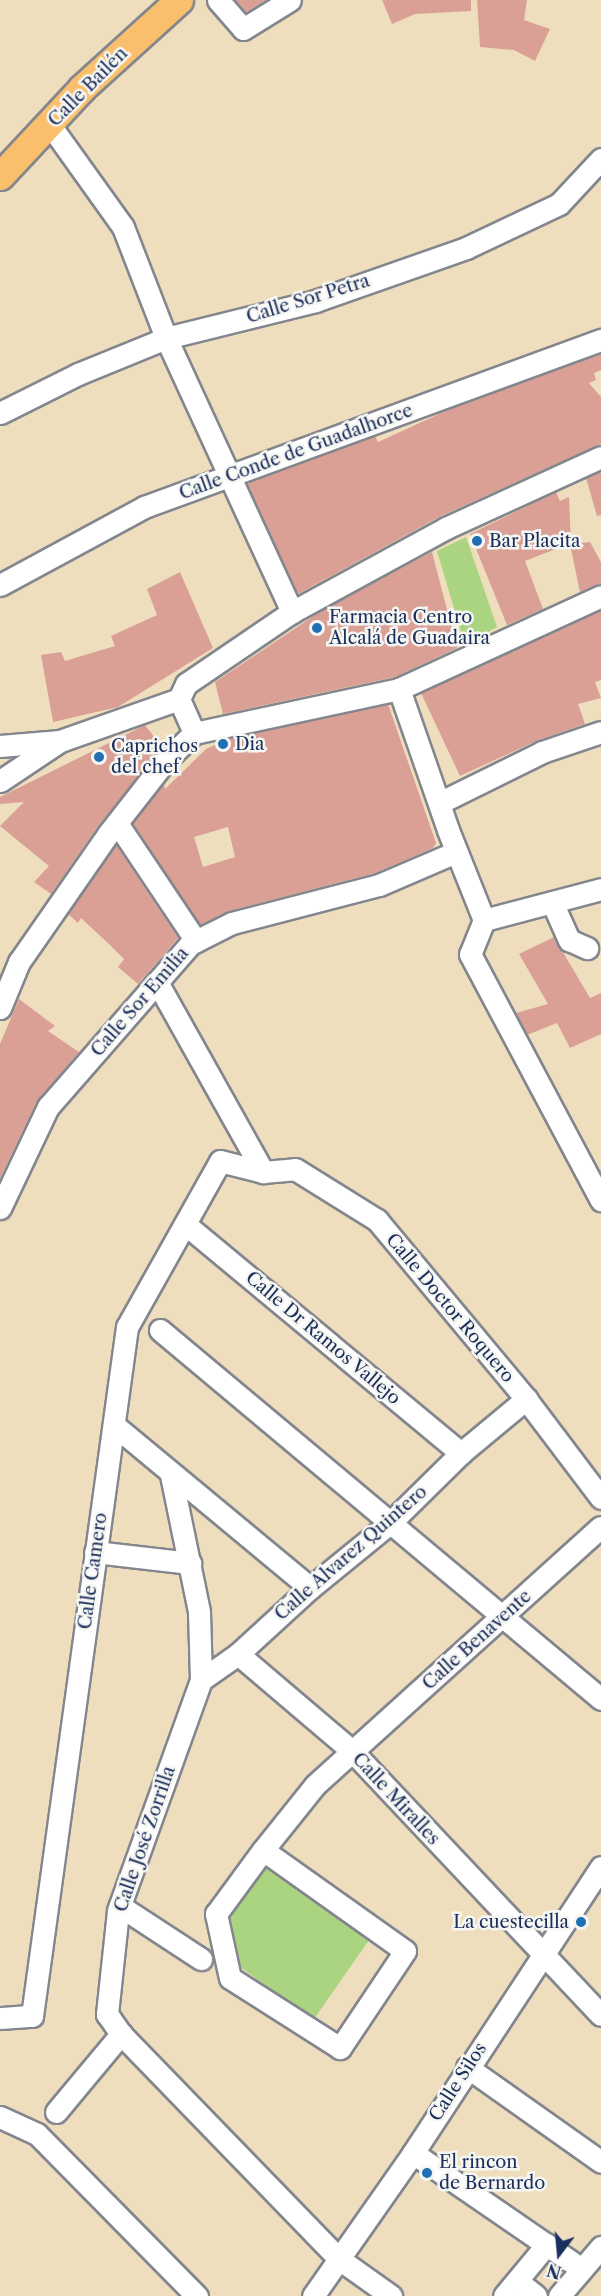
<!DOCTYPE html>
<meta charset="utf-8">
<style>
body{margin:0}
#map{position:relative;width:601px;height:2296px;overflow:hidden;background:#eedebe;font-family:"Libre Caslon Text",serif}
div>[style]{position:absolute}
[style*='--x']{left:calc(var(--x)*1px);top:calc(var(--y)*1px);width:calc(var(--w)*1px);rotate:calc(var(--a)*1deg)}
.green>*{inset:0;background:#aad480}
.building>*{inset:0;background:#daa096}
.roads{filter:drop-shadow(2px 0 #84868e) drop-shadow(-2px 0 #84868e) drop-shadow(0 2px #84868e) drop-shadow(0 -2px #84868e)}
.minor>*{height:21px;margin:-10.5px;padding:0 10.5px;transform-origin:10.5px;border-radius:10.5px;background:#fff}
.major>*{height:27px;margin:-13.5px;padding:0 13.5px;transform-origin:13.5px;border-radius:13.5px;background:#f9bf6c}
.dots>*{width:16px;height:16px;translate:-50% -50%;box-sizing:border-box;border:3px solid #f6f6f2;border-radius:50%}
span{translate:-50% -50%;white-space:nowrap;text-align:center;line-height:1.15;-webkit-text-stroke:5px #f6f6f2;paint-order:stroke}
.street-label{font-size:18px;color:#1b2f5e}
.poi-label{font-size:18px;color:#1b2f5e}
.left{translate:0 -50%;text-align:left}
.right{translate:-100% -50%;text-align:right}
.north{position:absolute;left:529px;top:2224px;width:60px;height:60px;-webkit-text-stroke:4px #f6f6f2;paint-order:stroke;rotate:196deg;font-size:16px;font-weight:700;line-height:24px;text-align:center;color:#1b2f5e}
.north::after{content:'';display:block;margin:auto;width:21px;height:27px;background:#1b2f5e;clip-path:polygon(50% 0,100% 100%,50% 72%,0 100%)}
</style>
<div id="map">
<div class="green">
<div style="clip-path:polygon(466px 537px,497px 627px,465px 645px,437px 551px)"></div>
<div style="clip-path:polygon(266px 1868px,369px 1940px,314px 2019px,237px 1965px,227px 1922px)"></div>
</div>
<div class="building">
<div style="clip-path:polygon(235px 0,266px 0,246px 12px)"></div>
<div style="clip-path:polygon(382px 0,471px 0,471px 11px,415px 14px,392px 24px)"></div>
<div style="clip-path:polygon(477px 0,527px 0,524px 20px,550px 29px,535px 61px,514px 50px,480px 47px)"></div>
<div style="clip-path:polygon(601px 354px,601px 370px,594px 373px,596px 380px,589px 383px,601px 397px,601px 444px,441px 516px,298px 594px,247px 483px,375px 436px,378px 442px,450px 409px)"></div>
<div style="clip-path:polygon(601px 471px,601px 515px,597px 516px,586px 478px)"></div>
<div style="clip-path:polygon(556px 492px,560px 501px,569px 497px,571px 543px,525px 561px,543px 609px,507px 625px,470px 534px)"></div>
<div style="clip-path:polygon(590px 542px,601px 562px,601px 583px,580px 592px,570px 544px)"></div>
<div style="clip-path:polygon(432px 552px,457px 648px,395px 677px,223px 714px,215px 682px,327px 607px)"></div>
<div style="clip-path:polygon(180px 572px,213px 648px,118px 707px,53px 722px,41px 655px,61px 652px,65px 661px,115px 646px,111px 636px,157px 615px,147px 589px)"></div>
<div style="clip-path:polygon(601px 610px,601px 680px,595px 682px,601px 698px,578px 704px,585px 724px,536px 741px,460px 776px,421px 693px)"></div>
<div style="clip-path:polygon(evenodd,388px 704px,436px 843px,433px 848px,375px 873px,229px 911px,200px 925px,133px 823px,164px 784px,165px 789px,206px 749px,230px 738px,388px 704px,228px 827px,235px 857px,203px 867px,194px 837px,228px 827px)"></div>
<div style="clip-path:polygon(145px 725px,162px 747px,98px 826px,51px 894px,34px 882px,49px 866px,0 826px,24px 802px,0 804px,0 797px)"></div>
<div style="clip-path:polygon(116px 845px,178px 938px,138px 984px,118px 967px,124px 959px,110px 945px,81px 918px,78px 923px,68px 914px)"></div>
<div style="clip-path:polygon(554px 937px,590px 998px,601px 993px,601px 1034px,570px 1048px,557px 1023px,527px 1035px,516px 1013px,548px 1004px,519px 954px)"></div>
<div style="clip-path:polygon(19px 999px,55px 1026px,48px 1031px,79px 1052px,37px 1101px,0 1178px,0 1044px)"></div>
</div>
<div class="roads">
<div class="minor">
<div style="--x:218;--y:0;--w:38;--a:49"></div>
<div style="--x:243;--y:29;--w:55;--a:-31.7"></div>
<div style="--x:50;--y:125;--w:125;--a:54.4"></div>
<div style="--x:123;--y:227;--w:119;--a:68.8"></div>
<div style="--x:166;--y:338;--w:302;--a:65.3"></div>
<div style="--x:0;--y:413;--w:87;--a:-26.6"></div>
<div style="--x:78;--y:374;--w:95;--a:-22.2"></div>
<div style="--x:166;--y:338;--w:154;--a:-13.9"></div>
<div style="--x:315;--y:301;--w:160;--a:-19.3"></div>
<div style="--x:466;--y:248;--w:103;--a:-25.3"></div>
<div style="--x:559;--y:204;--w:62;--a:-47"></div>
<div style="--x:0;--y:585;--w:164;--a:-28.4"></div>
<div style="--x:144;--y:507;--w:487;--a:-20.1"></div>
<div style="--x:399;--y:689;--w:149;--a:70.8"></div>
<div style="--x:448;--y:830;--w:97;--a:68.2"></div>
<div style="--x:179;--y:699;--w:17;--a:-65"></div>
<div style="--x:186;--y:684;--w:128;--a:-34.2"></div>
<div style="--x:292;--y:612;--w:175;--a:-28.6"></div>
<div style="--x:446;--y:528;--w:170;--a:-24.6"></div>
<div style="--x:179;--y:699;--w:37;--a:66"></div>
<div style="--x:60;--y:741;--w:126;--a:-19.4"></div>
<div style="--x:0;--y:746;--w:60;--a:-4.8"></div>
<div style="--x:60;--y:741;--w:72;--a:146.3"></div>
<div style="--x:439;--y:803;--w:115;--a:-26.3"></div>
<div style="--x:542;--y:752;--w:62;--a:-18.7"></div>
<div style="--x:117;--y:823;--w:142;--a:56.2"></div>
<div style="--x:552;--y:902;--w:42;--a:65.9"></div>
<div style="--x:569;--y:940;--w:20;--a:24"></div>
<div style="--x:484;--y:920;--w:37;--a:112"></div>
<div style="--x:470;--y:954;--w:279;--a:62"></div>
<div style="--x:484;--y:920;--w:121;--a:-14.8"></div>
<div style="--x:157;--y:982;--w:218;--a:60.8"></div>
<div style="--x:0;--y:1008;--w:50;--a:-67.6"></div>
<div style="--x:19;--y:962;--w:156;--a:-55.2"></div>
<div style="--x:108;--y:834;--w:93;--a:-52"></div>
<div style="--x:165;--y:761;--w:40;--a:-44"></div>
<div style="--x:194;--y:733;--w:210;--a:-12.1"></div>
<div style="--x:399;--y:689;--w:222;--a:-24.7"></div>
<div style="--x:0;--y:1208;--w:112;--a:-64.6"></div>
<div style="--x:48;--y:1107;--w:216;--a:-48.9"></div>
<div style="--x:190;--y:944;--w:47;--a:-26.6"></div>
<div style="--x:232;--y:923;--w:152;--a:-14.5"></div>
<div style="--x:379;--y:885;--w:84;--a:-23.2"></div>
<div style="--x:185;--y:1224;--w:359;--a:39.7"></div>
<div style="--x:160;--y:1330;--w:575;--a:39.92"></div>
<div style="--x:114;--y:1425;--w:255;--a:39.7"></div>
<div style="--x:171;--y:1475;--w:140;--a:78.4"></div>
<div style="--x:199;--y:1612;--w:68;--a:88.3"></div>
<div style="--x:201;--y:1680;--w:245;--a:109.8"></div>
<div style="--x:118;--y:1911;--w:104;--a:96.1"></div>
<div style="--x:107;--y:2014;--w:24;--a:55"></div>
<div style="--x:121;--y:2034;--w:313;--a:45.9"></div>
<div style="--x:339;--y:2259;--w:64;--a:35.4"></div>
<div style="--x:95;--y:1552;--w:96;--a:6.6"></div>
<div style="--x:238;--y:1654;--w:151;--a:40.4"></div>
<div style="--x:353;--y:1752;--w:361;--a:46.7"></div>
<div style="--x:201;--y:1680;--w:45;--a:-35.1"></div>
<div style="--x:238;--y:1654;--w:98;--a:-42.5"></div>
<div style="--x:310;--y:1588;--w:104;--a:-39.2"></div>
<div style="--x:391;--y:1522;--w:98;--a:-44.6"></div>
<div style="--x:461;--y:1453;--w:85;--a:-39.7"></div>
<div style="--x:263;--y:1850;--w:174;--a:35.4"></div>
<div style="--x:405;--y:1951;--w:117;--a:123.8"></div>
<div style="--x:340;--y:2048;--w:130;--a:-147.5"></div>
<div style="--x:230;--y:1978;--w:66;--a:-102.3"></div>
<div style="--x:216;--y:1914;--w:79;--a:-53.7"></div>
<div style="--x:263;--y:1850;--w:83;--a:-51.3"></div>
<div style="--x:315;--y:1785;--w:385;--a:-42.1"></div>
<div style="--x:120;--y:1906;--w:97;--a:33.2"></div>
<div style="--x:0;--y:2018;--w:32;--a:-4"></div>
<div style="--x:32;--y:2016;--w:696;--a:-82.15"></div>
<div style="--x:127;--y:1327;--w:190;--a:-60.7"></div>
<div style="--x:220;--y:1161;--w:44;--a:14.3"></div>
<div style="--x:263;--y:1172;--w:32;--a:-5"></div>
<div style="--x:295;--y:1169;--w:97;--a:31.9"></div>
<div style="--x:377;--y:1220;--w:233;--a:50.2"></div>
<div style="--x:526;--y:1399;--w:124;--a:52.9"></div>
<div style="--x:467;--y:2067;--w:164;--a:35.3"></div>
<div style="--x:56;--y:2112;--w:102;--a:-50.2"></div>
<div style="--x:0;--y:2117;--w:41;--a:24.7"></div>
<div style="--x:37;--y:2134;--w:228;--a:45.4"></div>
<div style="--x:413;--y:2153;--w:205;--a:34.5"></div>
<div style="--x:517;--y:2281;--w:24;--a:38"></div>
<div style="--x:313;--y:2296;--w:174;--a:-55"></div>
<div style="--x:413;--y:2153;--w:342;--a:-56.7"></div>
<div style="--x:504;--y:2296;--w:67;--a:-50.4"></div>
<div style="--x:559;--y:2296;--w:65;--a:-49.4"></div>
</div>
<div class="major">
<div style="--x:0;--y:176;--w:120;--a:-47"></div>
<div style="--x:82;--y:88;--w:131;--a:-42.2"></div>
</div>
</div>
<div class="dots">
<div style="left:477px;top:541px;background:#1f6fb2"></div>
<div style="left:317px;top:628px;background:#1f6fb2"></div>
<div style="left:223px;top:744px;background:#1f6fb2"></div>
<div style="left:99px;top:757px;background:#1f6fb2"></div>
<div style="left:581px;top:1922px;background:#1f6fb2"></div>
<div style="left:427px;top:2173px;background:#1f6fb2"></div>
</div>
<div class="street-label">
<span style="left:88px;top:87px;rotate:-45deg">Calle Bailén</span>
<span style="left:308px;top:299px;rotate:-17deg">Calle Sor Petra</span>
<span style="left:296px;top:452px;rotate:-20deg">Calle Conde de Guadalhorce</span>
<span style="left:140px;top:1002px;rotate:-49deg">Calle Sor Emilia</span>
<span style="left:450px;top:1308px;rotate:50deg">Calle Doctor Roquero</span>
<span style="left:323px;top:1338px;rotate:40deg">Calle Dr Ramos Vallejo</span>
<span style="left:351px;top:1553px;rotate:-41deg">Calle Alvarez Quintero</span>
<span style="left:93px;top:1571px;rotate:-82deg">Calle Camero</span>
<span style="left:477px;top:1640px;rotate:-42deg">Calle Benavente</span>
<span style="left:396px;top:1799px;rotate:47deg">Calle Miralles</span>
<span style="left:145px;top:1839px;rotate:-71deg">Calle José Zorrilla</span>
<span style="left:458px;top:2082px;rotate:-57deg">Calle Silos</span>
</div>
<div class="poi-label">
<span class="left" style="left:489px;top:541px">Bar Placita</span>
<span class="left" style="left:329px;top:628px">Farmacia Centro<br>Alcalá de Guadaira</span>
<span class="left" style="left:235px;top:744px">Dia</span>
<span class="left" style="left:111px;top:757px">Caprichos<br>del chef</span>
<span class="right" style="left:569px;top:1922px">La cuestecilla</span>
<span class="left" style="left:439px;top:2173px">El rincon<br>de Bernardo</span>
</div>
<div class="north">N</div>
</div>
